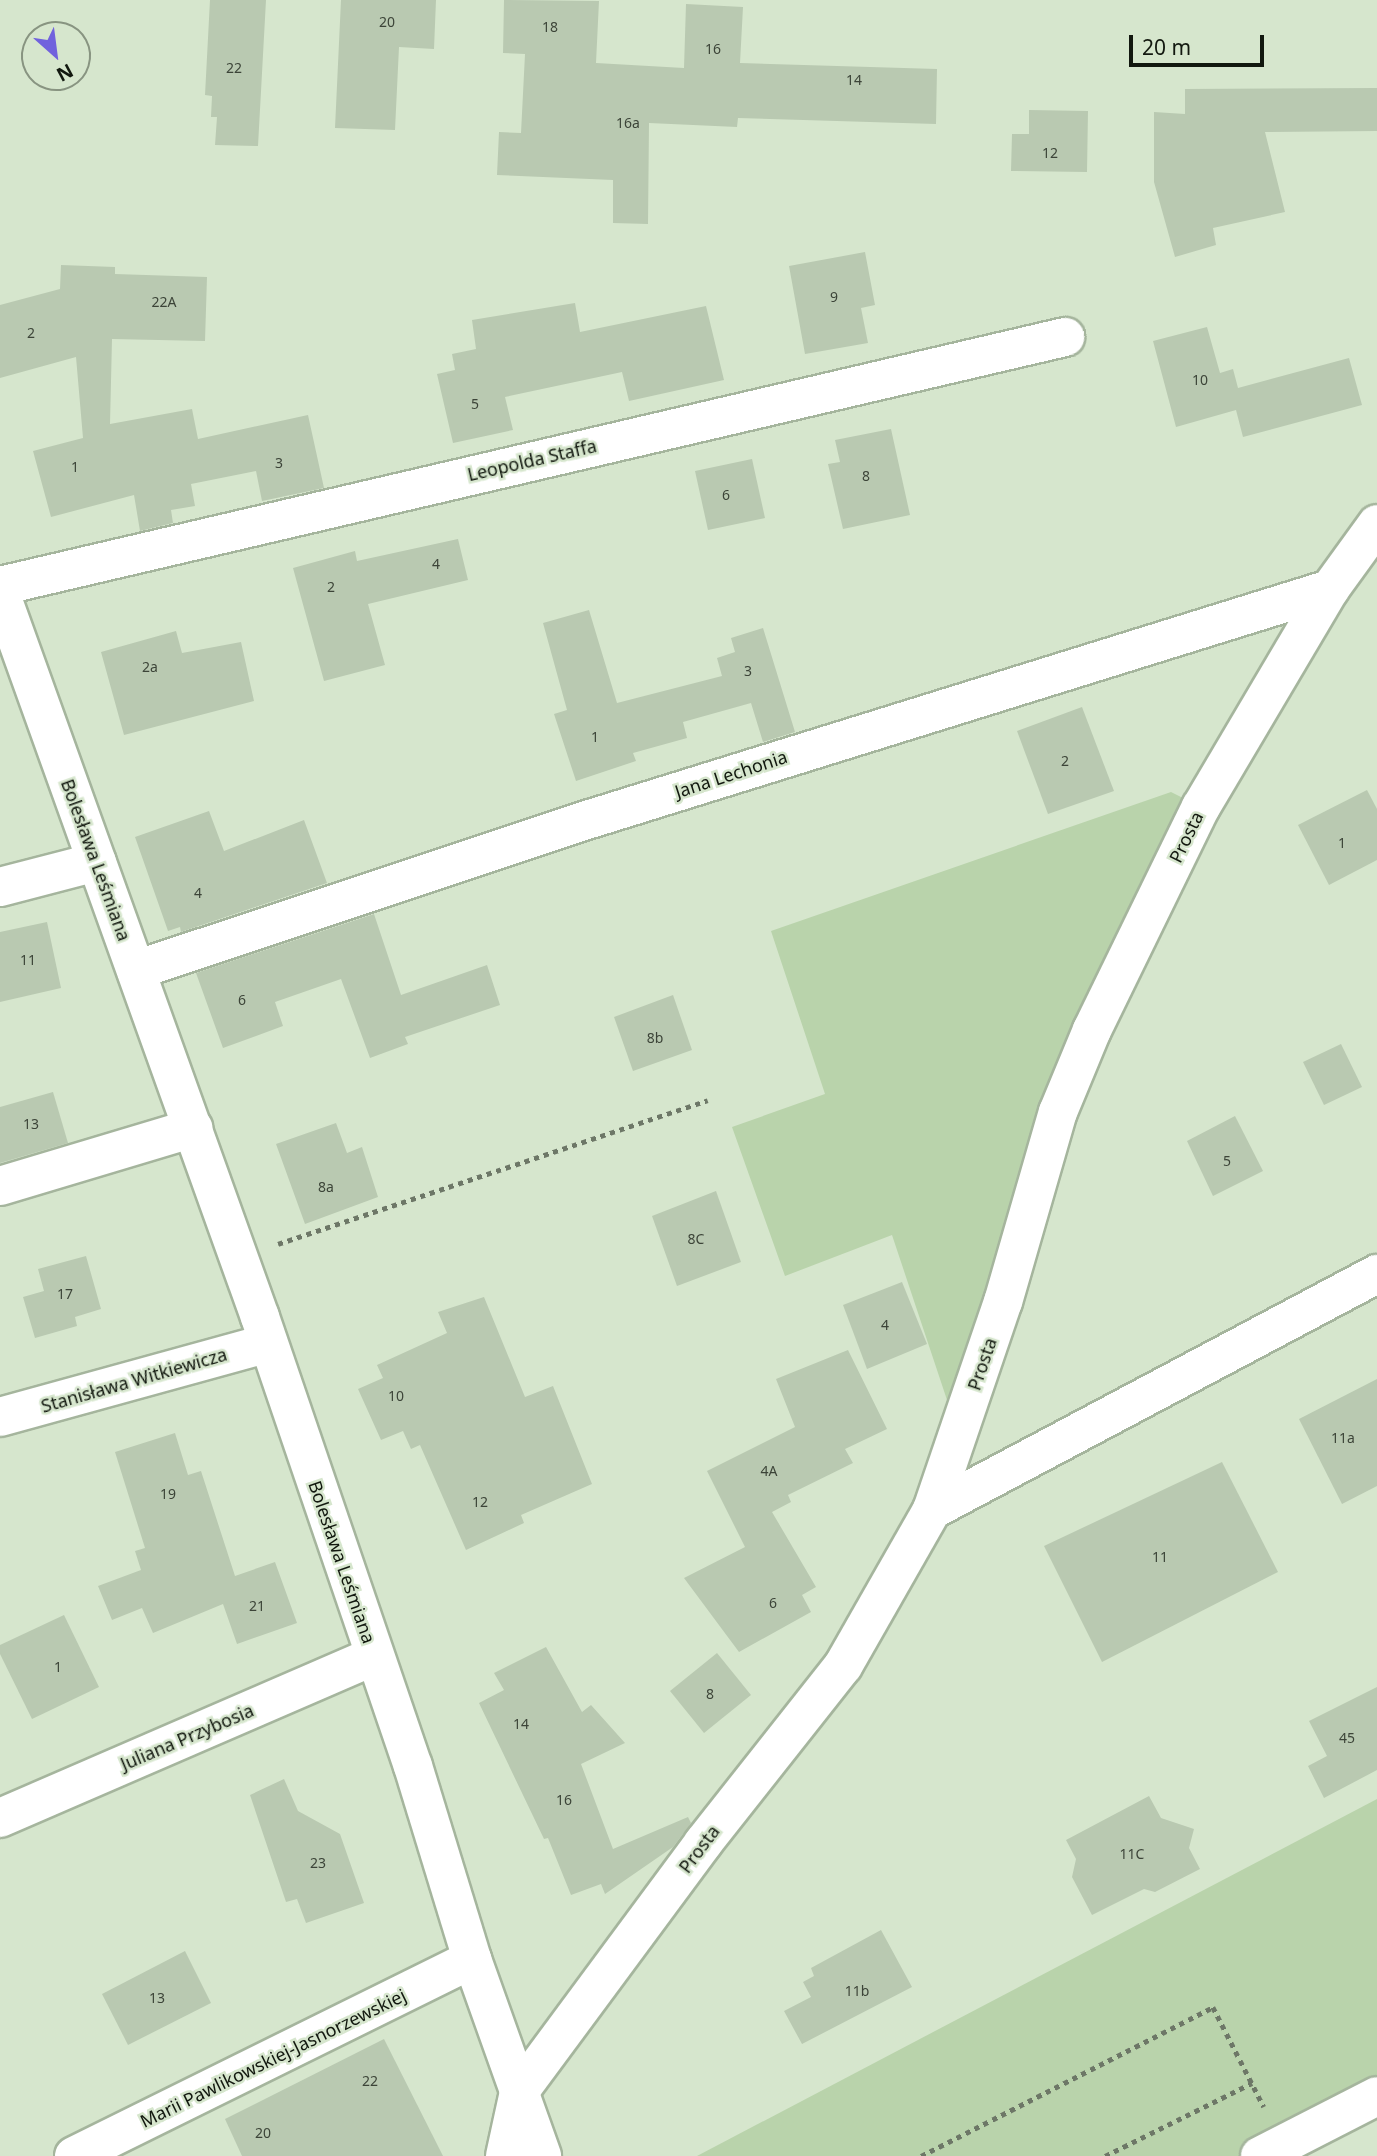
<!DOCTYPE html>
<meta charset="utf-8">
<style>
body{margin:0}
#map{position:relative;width:1377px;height:2156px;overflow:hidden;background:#d6e6cd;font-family:"Noto Sans",sans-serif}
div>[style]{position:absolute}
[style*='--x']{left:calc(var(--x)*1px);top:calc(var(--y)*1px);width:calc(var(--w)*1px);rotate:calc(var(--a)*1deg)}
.green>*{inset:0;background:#b9d3ab}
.building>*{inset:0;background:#b9c9b1}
.path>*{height:4.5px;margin-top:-2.25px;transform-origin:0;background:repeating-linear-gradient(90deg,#6d7767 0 5px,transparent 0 10px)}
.roads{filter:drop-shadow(2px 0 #a5b59d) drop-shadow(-2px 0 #a5b59d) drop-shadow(0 2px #a5b59d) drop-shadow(0 -2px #a5b59d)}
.street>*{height:38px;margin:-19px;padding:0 19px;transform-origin:19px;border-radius:19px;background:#fff}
span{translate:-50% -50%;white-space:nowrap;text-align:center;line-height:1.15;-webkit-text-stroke:5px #d6e6cd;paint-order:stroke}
.number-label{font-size:14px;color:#3c4438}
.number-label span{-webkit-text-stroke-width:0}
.street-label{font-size:18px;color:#12180f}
.north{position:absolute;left:21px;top:21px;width:70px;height:70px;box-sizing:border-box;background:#d6e6cd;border:2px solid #889481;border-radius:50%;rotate:152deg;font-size:19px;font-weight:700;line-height:28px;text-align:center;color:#12180f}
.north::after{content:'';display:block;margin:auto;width:24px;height:32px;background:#7162dd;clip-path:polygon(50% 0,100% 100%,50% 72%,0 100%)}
.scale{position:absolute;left:1129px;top:35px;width:135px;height:32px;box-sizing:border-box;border:4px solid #12180f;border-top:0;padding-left:9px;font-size:21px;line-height:24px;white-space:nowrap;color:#12180f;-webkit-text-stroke:5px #d6e6cd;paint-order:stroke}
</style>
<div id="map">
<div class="green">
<div style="clip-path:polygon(1171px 792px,1201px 807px,1092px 1030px,958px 1433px,892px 1235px,785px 1276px,732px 1127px,825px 1094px,771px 931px)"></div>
<div style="clip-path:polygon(1377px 1799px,1377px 2096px,1260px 2156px,697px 2156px)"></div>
</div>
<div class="building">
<div style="clip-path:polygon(210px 0,266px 0,258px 146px,215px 145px,217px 117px,211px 117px,212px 96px,205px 95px)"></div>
<div style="clip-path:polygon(341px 0,436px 0,434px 49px,399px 47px,395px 130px,335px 128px)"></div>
<div style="clip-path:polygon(504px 0,599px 1px,596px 63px,684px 68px,686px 4px,743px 7px,740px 63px,937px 69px,936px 124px,738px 118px,737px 127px,649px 123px,648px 224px,613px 223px,613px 180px,497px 175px,499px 132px,521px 133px,525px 54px,503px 53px)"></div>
<div style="clip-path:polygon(1377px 88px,1377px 131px,1265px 132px,1285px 212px,1213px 228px,1216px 245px,1175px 257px,1154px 182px,1154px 112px,1185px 114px,1185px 89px)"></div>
<div style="clip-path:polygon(1029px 110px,1088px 111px,1087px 172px,1011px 171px,1012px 134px,1029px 134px)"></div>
<div style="clip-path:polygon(865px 252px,875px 305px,861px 308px,868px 343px,805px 354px,789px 266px)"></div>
<div style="clip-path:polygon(61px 265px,115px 267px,115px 274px,207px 277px,205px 341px,112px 339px,110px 424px,192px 409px,198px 439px,308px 415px,324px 488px,262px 501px,256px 471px,191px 484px,195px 506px,171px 510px,173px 523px,140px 531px,134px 495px,51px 517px,33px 451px,83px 438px,76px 357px,0 378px,0 305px,60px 289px)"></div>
<div style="clip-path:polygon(575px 303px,580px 332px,706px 306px,724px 380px,629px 401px,622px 372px,505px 397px,513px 430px,453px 443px,437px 374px,455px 370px,452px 354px,476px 349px,472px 320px)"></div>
<div style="clip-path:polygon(1207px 327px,1220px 373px,1233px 369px,1238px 388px,1349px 358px,1362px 405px,1243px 437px,1236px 410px,1176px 427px,1153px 341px)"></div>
<div style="clip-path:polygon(891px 429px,910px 515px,843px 529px,828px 464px,840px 462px,835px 440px)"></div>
<div style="clip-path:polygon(752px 459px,765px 518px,708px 530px,695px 471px)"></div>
<div style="clip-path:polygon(458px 539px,468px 580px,368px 604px,385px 665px,324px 681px,293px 568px,355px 551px,357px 561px)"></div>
<div style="clip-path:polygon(589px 610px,617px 703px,722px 676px,717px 658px,735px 652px,731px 638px,763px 628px,795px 732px,763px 742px,751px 703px,683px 722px,687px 738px,633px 753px,636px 761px,576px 781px,554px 714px,567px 710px,543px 623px)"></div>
<div style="clip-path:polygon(176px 631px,182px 653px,241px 642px,254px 701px,124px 735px,101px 652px)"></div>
<div style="clip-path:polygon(1082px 707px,1114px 791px,1048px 814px,1017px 731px)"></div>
<div style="clip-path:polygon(1367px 790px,1377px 809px,1377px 860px,1329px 885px,1298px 825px)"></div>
<div style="clip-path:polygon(209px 811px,224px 851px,304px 820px,327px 883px,181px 932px,180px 927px,168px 931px,135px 837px)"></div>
<div style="clip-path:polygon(374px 914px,401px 995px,487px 965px,500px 1005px,405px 1037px,408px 1044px,370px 1058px,341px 979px,275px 1002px,283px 1026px,223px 1048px,196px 973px)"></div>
<div style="clip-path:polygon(47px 922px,61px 988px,0 1002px,0 932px)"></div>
<div style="clip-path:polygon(673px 995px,692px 1050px,633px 1071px,614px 1017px)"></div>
<div style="clip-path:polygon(1341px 1044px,1362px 1087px,1324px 1105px,1303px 1062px)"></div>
<div style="clip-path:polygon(53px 1092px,68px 1143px,0 1163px,0 1107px)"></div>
<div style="clip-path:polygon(1235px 1116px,1263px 1171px,1213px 1196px,1187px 1141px)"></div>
<div style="clip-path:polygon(336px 1123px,347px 1153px,362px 1147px,378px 1197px,305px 1224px,276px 1144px)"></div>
<div style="clip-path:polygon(716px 1191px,741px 1262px,677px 1286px,652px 1216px)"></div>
<div style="clip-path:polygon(86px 1256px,101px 1309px,75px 1317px,77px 1326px,35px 1338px,23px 1297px,44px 1291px,38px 1269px)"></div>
<div style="clip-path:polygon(902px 1282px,927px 1344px,867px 1369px,843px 1305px)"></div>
<div style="clip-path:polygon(484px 1297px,525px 1397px,553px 1386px,592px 1484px,521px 1515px,524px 1523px,466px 1550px,420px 1445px,411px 1449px,403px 1431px,381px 1440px,358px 1389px,383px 1378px,377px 1365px,447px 1333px,438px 1312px)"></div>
<div style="clip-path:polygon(848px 1350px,887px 1429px,845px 1449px,853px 1463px,788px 1495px,791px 1502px,772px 1512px,816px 1587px,802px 1595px,811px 1612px,739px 1652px,684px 1578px,745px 1547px,707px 1471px,795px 1427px,776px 1379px)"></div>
<div style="clip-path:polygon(1377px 1379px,1377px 1486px,1342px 1504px,1299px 1419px)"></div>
<div style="clip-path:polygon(175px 1433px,188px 1475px,201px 1471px,235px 1576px,275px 1562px,297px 1623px,237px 1644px,223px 1604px,153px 1633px,142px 1608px,112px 1620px,98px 1586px,141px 1570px,135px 1551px,145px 1548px,115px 1452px)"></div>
<div style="clip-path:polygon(1222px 1462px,1278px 1572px,1102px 1662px,1044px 1546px)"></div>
<div style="clip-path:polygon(64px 1615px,99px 1687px,32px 1719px,0 1654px,0 1645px)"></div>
<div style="clip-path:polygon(546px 1647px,582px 1712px,591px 1705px,625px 1743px,581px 1764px,613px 1849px,688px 1817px,691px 1823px,673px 1847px,605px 1894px,601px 1884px,571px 1895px,548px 1838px,544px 1839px,479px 1703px,504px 1690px,494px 1673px)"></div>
<div style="clip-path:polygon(717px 1653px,751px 1695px,704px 1733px,670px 1691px)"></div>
<div style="clip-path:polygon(1377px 1687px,1377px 1770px,1324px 1798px,1308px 1766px,1327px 1756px,1309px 1721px)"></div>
<div style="clip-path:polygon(284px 1779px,298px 1811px,340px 1834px,364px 1903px,306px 1923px,297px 1899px,286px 1902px,250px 1795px)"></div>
<div style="clip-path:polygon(1149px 1796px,1161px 1818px,1194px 1829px,1189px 1848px,1200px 1869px,1155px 1892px,1144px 1889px,1092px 1915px,1072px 1877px,1076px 1859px,1066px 1840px)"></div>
<div style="clip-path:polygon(881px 1930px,912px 1987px,802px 2044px,784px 2011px,811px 1997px,803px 1982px,814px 1976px,811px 1968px)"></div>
<div style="clip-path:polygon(185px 1951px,211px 2003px,128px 2045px,102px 1994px)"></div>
<div style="clip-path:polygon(384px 2039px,443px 2156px,242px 2156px,225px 2119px)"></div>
</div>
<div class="path">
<div style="--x:278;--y:1244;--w:453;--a:-18.5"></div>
<div style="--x:921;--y:2156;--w:328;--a:-27"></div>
<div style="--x:1213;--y:2007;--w:112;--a:63"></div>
<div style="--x:1105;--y:2156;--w:164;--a:-26.4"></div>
</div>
<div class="roads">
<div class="street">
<div style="--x:0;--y:586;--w:1094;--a:-13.16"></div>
<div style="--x:0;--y:592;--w:770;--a:70.27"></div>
<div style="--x:260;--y:1317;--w:474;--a:71.2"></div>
<div style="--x:413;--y:1766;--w:202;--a:73"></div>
<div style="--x:472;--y:1959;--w:209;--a:70.4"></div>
<div style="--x:0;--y:887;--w:100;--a:-14.5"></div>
<div style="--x:136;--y:970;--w:478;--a:-18.4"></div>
<div style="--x:590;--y:819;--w:775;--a:-17.27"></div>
<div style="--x:0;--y:1186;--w:202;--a:-16.7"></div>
<div style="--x:0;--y:1417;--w:278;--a:-15.4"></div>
<div style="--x:932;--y:1510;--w:504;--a:-27.94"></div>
<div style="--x:0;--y:1818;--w:408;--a:-23.4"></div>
<div style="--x:74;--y:2156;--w:444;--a:-26.3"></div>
<div style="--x:505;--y:2156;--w:66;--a:-77.7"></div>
<div style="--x:519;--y:2092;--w:310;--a:-53.5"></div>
<div style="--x:703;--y:1843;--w:226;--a:-51.7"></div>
<div style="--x:843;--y:1666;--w:180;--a:-60.3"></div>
<div style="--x:932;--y:1510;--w:220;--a:-71.2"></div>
<div style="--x:1003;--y:1302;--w:198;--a:-73.9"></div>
<div style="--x:1058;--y:1112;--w:89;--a:-67.5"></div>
<div style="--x:1092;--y:1030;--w:248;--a:-64"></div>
<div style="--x:1201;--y:807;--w:253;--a:-59.4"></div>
<div style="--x:1330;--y:589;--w:80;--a:-54.1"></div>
<div style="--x:1260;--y:2156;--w:131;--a:-27.1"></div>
</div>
</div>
<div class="number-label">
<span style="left:387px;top:22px">20</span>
<span style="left:550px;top:27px">18</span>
<span style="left:713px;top:49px">16</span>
<span style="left:234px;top:68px">22</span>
<span style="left:854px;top:80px">14</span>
<span style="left:628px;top:123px">16a</span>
<span style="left:1050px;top:153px">12</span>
<span style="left:834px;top:297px">9</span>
<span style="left:164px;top:302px">22A</span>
<span style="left:31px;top:333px">2</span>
<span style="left:1200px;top:380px">10</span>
<span style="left:475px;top:404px">5</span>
<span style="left:279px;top:463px">3</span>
<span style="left:75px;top:467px">1</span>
<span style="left:866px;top:476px">8</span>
<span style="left:726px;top:495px">6</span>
<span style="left:436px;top:564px">4</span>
<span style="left:331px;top:587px">2</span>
<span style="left:150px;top:667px">2a</span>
<span style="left:748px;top:671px">3</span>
<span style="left:595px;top:737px">1</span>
<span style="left:1065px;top:761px">2</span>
<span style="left:1342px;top:843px">1</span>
<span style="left:198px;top:893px">4</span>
<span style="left:28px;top:960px">11</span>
<span style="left:242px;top:1000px">6</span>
<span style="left:655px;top:1038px">8b</span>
<span style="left:31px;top:1124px">13</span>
<span style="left:1227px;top:1161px">5</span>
<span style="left:326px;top:1187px">8a</span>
<span style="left:696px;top:1239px">8C</span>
<span style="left:65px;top:1294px">17</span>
<span style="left:885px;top:1325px">4</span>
<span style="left:396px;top:1396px">10</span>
<span style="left:1343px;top:1438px">11a</span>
<span style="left:769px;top:1471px">4A</span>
<span style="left:168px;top:1494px">19</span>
<span style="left:480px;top:1502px">12</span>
<span style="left:1160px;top:1557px">11</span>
<span style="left:773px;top:1603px">6</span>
<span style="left:257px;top:1606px">21</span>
<span style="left:58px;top:1667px">1</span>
<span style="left:710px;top:1694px">8</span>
<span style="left:521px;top:1724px">14</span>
<span style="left:1347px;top:1738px">45</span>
<span style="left:564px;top:1800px">16</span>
<span style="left:1132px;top:1854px">11C</span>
<span style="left:318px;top:1863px">23</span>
<span style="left:857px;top:1991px">11b</span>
<span style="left:157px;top:1998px">13</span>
<span style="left:370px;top:2081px">22</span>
<span style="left:263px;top:2133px">20</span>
</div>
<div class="street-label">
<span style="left:532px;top:460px;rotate:-13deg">Leopolda Staffa</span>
<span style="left:731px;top:774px;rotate:-18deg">Jana Lechonia</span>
<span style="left:1186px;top:837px;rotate:-64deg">Prosta</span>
<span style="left:96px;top:860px;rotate:70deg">Bolesława Leśmiana</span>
<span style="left:982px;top:1364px;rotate:-71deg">Prosta</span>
<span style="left:134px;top:1380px;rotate:-16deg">Stanisława Witkiewicza</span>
<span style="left:342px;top:1562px;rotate:71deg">Bolesława Leśmiana</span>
<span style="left:187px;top:1737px;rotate:-23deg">Juliana Przybosia</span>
<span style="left:699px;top:1849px;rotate:-53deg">Prosta</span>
<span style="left:273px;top:2058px;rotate:-26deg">Marii Pawlikowskiej-Jasnorzewskiej</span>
</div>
<div class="north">N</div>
<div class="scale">20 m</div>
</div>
